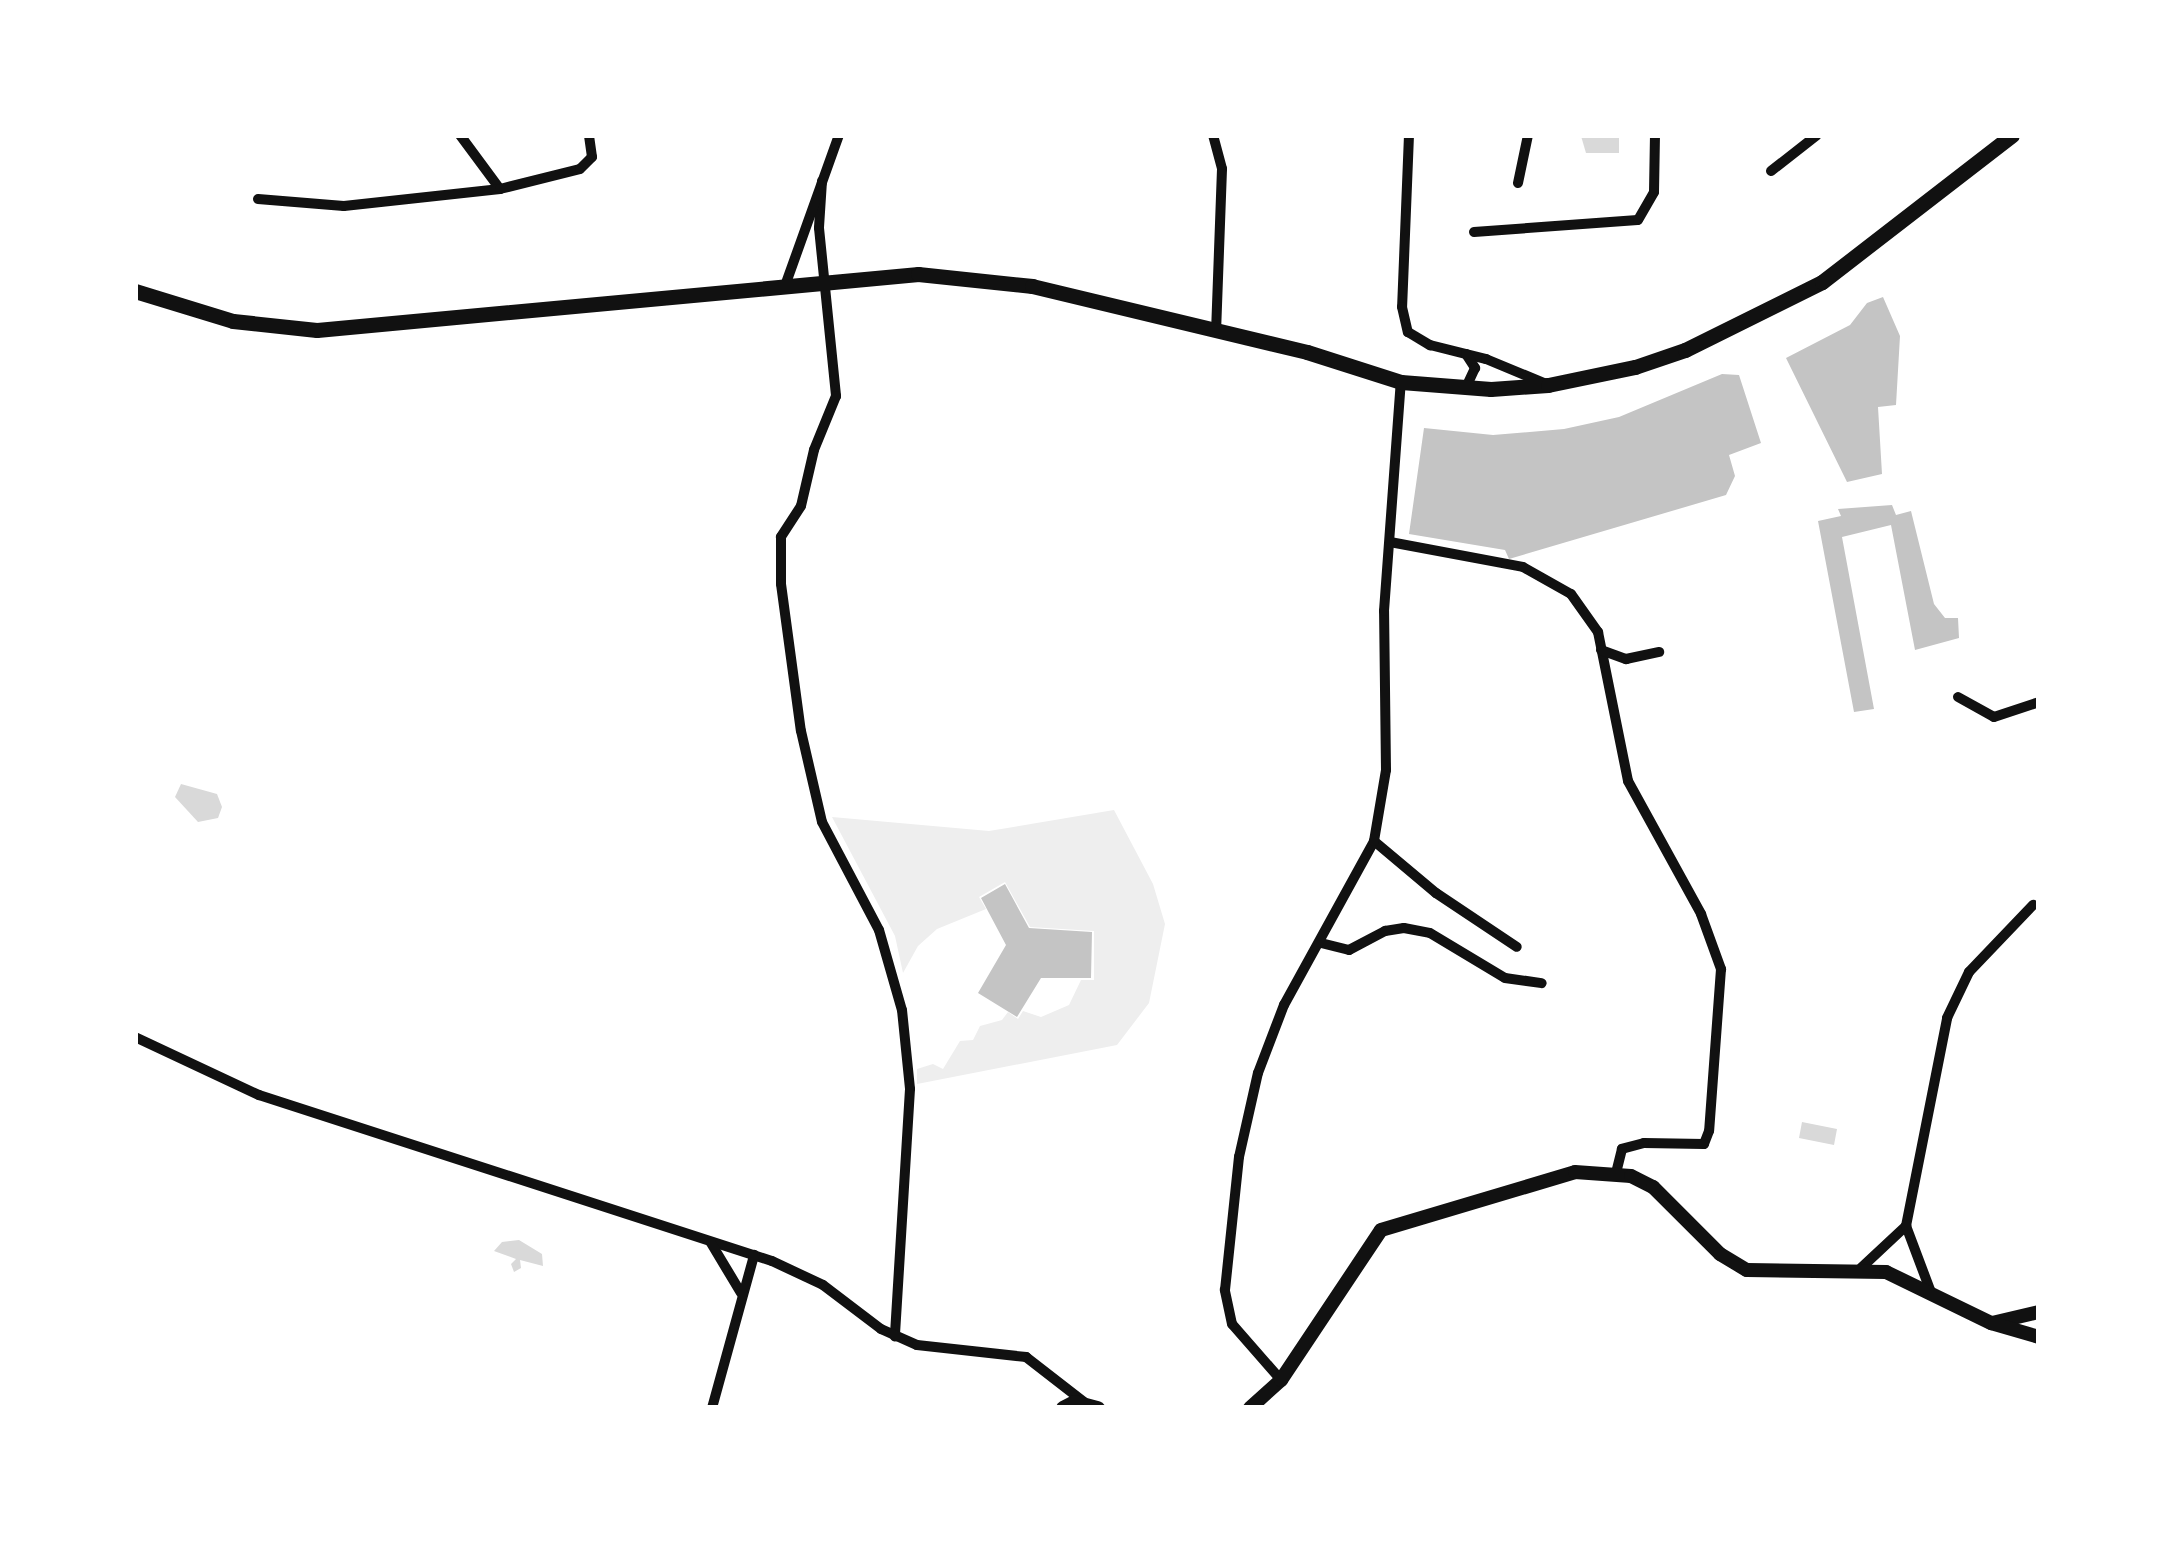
<!DOCTYPE html>
<style>
body{margin:0}
#map{position:relative;width:2174px;height:1543px;overflow:hidden;background:#fff;font-family:Montserrat,sans-serif}
div>[style]{position:absolute}
[style*='--x']{left:calc(var(--x)*1px);top:calc(var(--y)*1px);width:calc(var(--w)*1px);rotate:calc(var(--a)*1deg)}
.green>*{inset:0;background:#eee}
.water>*{inset:0;background:#d9d9d9}
.building>*{inset:0;background:#c4c4c4}
.minor>*{height:10px;margin:-5px;padding:0 5px;transform-origin:5px;border-radius:5px;background:#111}
.tertiary>*{height:14px;margin:-7px;padding:0 7px;transform-origin:7px;border-radius:7px;background:#111}
.secondary>*{height:15px;margin:-7.5px;padding:0 7.5px;transform-origin:7.5px;border-radius:7.5px;background:#111}
span{translate:-50% -50%;white-space:nowrap;text-align:center;line-height:1.15;-webkit-text-stroke:9px #fff;paint-order:stroke}
.frame{position:absolute;inset:0;border:138px solid #fff;pointer-events:none}
</style>
<div id="map">
<div class="green">
<div style="clip-path:polygon(1114px 810px,1153px 884px,1165px 924px,1149px 1003px,1117px 1045px,917px 1084px,917px 1069px,933px 1064px,943px 1069px,960px 1041px,973px 1040px,980px 1026px,1002px 1020px,1008px 1012px,1018px 1019px,1023px 1011px,1041px 1017px,1069px 1005px,1081px 980px,1094px 980px,1094px 931px,1030px 927px,1005px 882px,979px 897px,986px 909px,937px 929px,918px 946px,903px 973px,895px 936px,832px 817px,989px 831px)"></div>
</div>
<div class="water">
<div style="clip-path:polygon(1619px 135px,1619px 153px,1586px 153px,1581px 136px)"></div>
<div style="clip-path:polygon(181px 784px,217px 794px,222px 807px,218px 818px,198px 822px,175px 797px)"></div>
<div style="clip-path:polygon(1802px 1122px,1837px 1129px,1834px 1145px,1799px 1138px)"></div>
<div style="clip-path:polygon(519px 1240px,542px 1254px,543px 1266px,520px 1260px,521px 1268px,514px 1272px,511px 1264px,516px 1259px,494px 1251px,502px 1242px)"></div>
</div>
<div class="building">
<div style="clip-path:polygon(1883px 297px,1900px 336px,1896px 405px,1878px 407px,1882px 474px,1847px 482px,1786px 358px,1850px 325px,1867px 303px)"></div>
<div style="clip-path:polygon(1722px 374px,1739px 375px,1761px 443px,1729px 455px,1735px 476px,1726px 495px,1509px 559px,1505px 550px,1409px 534px,1424px 428px,1493px 435px,1564px 429px,1619px 417px)"></div>
<div style="clip-path:polygon(1892px 505px,1896px 515px,1911px 511px,1934px 604px,1945px 618px,1958px 618px,1959px 638px,1915px 650px,1891px 525px,1842px 537px,1874px 709px,1854px 712px,1818px 521px,1841px 516px,1838px 509px)"></div>
<div style="clip-path:polygon(1005px 884px,1029px 928px,1092px 932px,1091px 978px,1041px 978px,1017px 1017px,978px 993px,1006px 945px,981px 898px)"></div>
</div>
<div class="minor">
<div style="--x:460;--y:135;--w:67;--a:53.5"></div>
<div style="--x:1213;--y:135;--w:35;--a:75"></div>
<div style="--x:1222;--y:169;--w:160;--a:92.1"></div>
<div style="--x:1409;--y:135;--w:172;--a:92.3"></div>
<div style="--x:1402;--y:307;--w:26;--a:77"></div>
<div style="--x:1408;--y:332;--w:26;--a:31"></div>
<div style="--x:1430;--y:345;--w:58;--a:14"></div>
<div style="--x:1486;--y:359;--w:63;--a:22.5"></div>
<div style="--x:1771;--y:171;--w:58;--a:-38"></div>
<div style="--x:822;--y:181;--w:47;--a:93.7"></div>
<div style="--x:819;--y:228;--w:169;--a:84.2"></div>
<div style="--x:836;--y:396;--w:58;--a:112.2"></div>
<div style="--x:814;--y:450;--w:57;--a:103.1"></div>
<div style="--x:801;--y:506;--w:37;--a:123"></div>
<div style="--x:781;--y:537;--w:47;--a:90"></div>
<div style="--x:781;--y:584;--w:148;--a:82.3"></div>
<div style="--x:801;--y:731;--w:93;--a:77"></div>
<div style="--x:822;--y:822;--w:122;--a:62.2"></div>
<div style="--x:879;--y:930;--w:83;--a:74"></div>
<div style="--x:902;--y:1010;--w:79;--a:84.2"></div>
<div style="--x:910;--y:1089;--w:248;--a:93.5"></div>
<div style="--x:1518;--y:183;--w:49;--a:-78.2"></div>
<div style="--x:258;--y:199;--w:86;--a:4.7"></div>
<div style="--x:344;--y:206;--w:157;--a:-6.2"></div>
<div style="--x:500;--y:189;--w:82;--a:-14"></div>
<div style="--x:580;--y:169;--w:17;--a:-45"></div>
<div style="--x:592;--y:157;--w:22;--a:-98"></div>
<div style="--x:1474;--y:232;--w:164;--a:-4.2"></div>
<div style="--x:1638;--y:220;--w:32;--a:-60"></div>
<div style="--x:1654;--y:192;--w:57;--a:-89"></div>
<div style="--x:786;--y:283;--w:157;--a:-70.3"></div>
<div style="--x:1466;--y:354;--w:17;--a:57"></div>
<div style="--x:1475;--y:368;--w:21;--a:115"></div>
<div style="--x:1390;--y:542;--w:135;--a:10.6"></div>
<div style="--x:1523;--y:567;--w:55;--a:29.4"></div>
<div style="--x:1571;--y:594;--w:47;--a:54.6"></div>
<div style="--x:1598;--y:632;--w:152;--a:78.6"></div>
<div style="--x:1628;--y:781;--w:152;--a:61.2"></div>
<div style="--x:1701;--y:914;--w:59;--a:70"></div>
<div style="--x:1721;--y:969;--w:162;--a:94.2"></div>
<div style="--x:1709;--y:1131;--w:14;--a:111"></div>
<div style="--x:1704;--y:1144;--w:60;--a:-179"></div>
<div style="--x:1644;--y:1143;--w:23;--a:165"></div>
<div style="--x:1622;--y:1149;--w:25;--a:104"></div>
<div style="--x:1601;--y:650;--w:27;--a:20"></div>
<div style="--x:1626;--y:659;--w:34;--a:-12"></div>
<div style="--x:1958;--y:697;--w:41;--a:29.1"></div>
<div style="--x:1994;--y:717;--w:47;--a:-18.4"></div>
<div style="--x:1374;--y:841;--w:81;--a:40"></div>
<div style="--x:1436;--y:893;--w:97;--a:33.7"></div>
<div style="--x:1321;--y:943;--w:29;--a:14"></div>
<div style="--x:1349;--y:950;--w:41;--a:-27.8"></div>
<div style="--x:1385;--y:931;--w:19;--a:-9"></div>
<div style="--x:1404;--y:928;--w:26;--a:11"></div>
<div style="--x:1430;--y:933;--w:87;--a:31"></div>
<div style="--x:1505;--y:978;--w:37;--a:8"></div>
<div style="--x:135;--y:1037;--w:137;--a:25.1"></div>
<div style="--x:259;--y:1095;--w:539;--a:17.93"></div>
<div style="--x:772;--y:1261;--w:56;--a:25.2"></div>
<div style="--x:823;--y:1285;--w:73;--a:37.2"></div>
<div style="--x:881;--y:1329;--w:39;--a:24"></div>
<div style="--x:917;--y:1345;--w:110;--a:6.3"></div>
<div style="--x:1026;--y:1357;--w:73;--a:37.8"></div>
<div style="--x:711;--y:1243;--w:58;--a:59"></div>
<div style="--x:1861;--y:1268;--w:62;--a:-43"></div>
<div style="--x:1932;--y:1295;--w:74;--a:-110.6"></div>
<div style="--x:1906;--y:1226;--w:212;--a:-78.8"></div>
<div style="--x:1947;--y:1018;--w:51;--a:-64.4"></div>
<div style="--x:1969;--y:972;--w:93;--a:-46.3"></div>
<div style="--x:1281;--y:1380;--w:74;--a:-131.2"></div>
<div style="--x:1232;--y:1324;--w:35;--a:-102"></div>
<div style="--x:1225;--y:1290;--w:134;--a:-84"></div>
<div style="--x:1239;--y:1157;--w:86;--a:-77.3"></div>
<div style="--x:1258;--y:1073;--w:73;--a:-69.1"></div>
<div style="--x:1284;--y:1005;--w:187;--a:-61.2"></div>
<div style="--x:1374;--y:841;--w:72;--a:-80.4"></div>
<div style="--x:1386;--y:770;--w:159;--a:-90.7"></div>
<div style="--x:1384;--y:611;--w:230;--a:-85.8"></div>
<div style="--x:712;--y:1408;--w:159;--a:-74.6"></div>
</div>
<div class="tertiary">
<div style="--x:1992;--y:1323;--w:48;--a:-13.2"></div>
<div style="--x:1063;--y:1408;--w:13;--a:-27"></div>
<div style="--x:1075;--y:1402;--w:24;--a:15"></div>
<div style="--x:1250;--y:1408;--w:42;--a:-42.1"></div>
<div style="--x:1281;--y:1380;--w:180;--a:-56.3"></div>
<div style="--x:1381;--y:1230;--w:202;--a:-16.6"></div>
<div style="--x:1575;--y:1172;--w:56;--a:4.1"></div>
<div style="--x:1631;--y:1176;--w:25;--a:27"></div>
<div style="--x:1653;--y:1187;--w:95;--a:45"></div>
<div style="--x:1720;--y:1254;--w:31;--a:31"></div>
<div style="--x:1747;--y:1270;--w:139;--a:0.8"></div>
<div style="--x:1886;--y:1272;--w:117;--a:25.9"></div>
<div style="--x:1991;--y:1323;--w:50;--a:16.3"></div>
</div>
<div class="secondary">
<div style="--x:135;--y:291;--w:102;--a:17"></div>
<div style="--x:233;--y:321;--w:84;--a:6.1"></div>
<div style="--x:317;--y:330;--w:604;--a:-5.32"></div>
<div style="--x:918;--y:274;--w:115;--a:6"></div>
<div style="--x:1032;--y:286;--w:283;--a:13.5"></div>
<div style="--x:1307;--y:352;--w:99;--a:17.7"></div>
<div style="--x:1401;--y:382;--w:90;--a:4.4"></div>
<div style="--x:1491;--y:389;--w:57;--a:-4"></div>
<div style="--x:1548;--y:385;--w:89;--a:-11.7"></div>
<div style="--x:1635;--y:367;--w:53;--a:-18.8"></div>
<div style="--x:1685;--y:350;--w:153;--a:-26.4"></div>
<div style="--x:1822;--y:282;--w:240;--a:-37.7"></div>
</div>
<div class="frame"></div>
</div>
